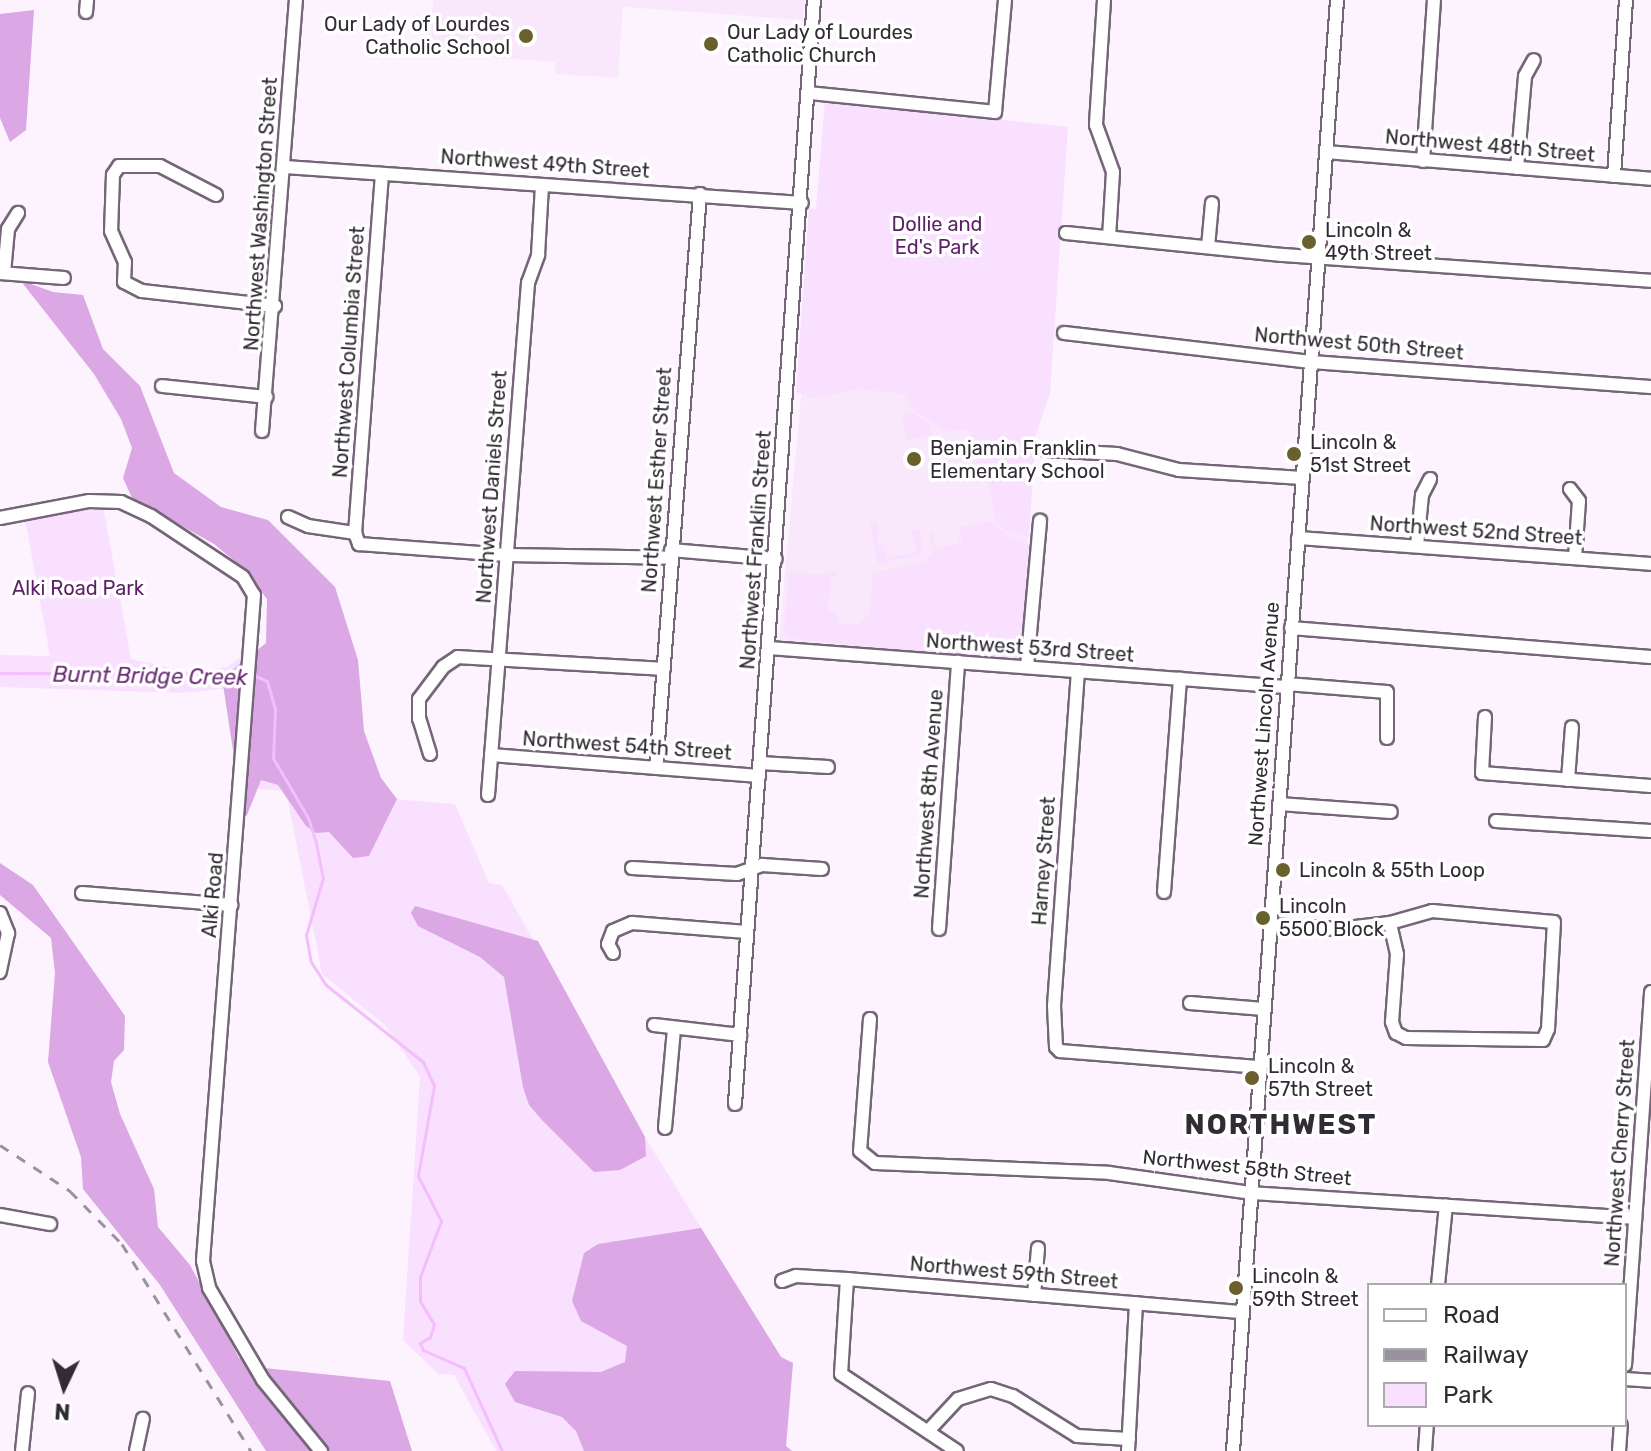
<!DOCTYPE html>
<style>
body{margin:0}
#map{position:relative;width:1651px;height:1451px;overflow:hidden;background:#fdf3ff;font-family:Rubik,sans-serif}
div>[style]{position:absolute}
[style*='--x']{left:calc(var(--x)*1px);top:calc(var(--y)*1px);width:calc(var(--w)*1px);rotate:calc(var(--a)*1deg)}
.built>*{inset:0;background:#f9e8fc}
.green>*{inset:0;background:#f9e0fe}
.forest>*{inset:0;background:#dba7e4}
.stream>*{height:3px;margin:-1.5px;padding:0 1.5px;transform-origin:1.5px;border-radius:1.5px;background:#f4befd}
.roads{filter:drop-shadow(2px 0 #746677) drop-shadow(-2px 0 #746677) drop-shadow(0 2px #746677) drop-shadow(0 -2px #746677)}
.minor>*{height:12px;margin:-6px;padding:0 6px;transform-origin:6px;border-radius:6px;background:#fff}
.rail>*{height:3px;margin-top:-1.5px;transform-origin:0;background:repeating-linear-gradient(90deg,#99919b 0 10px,transparent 0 20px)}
.dots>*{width:22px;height:22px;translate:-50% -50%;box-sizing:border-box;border:4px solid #fff;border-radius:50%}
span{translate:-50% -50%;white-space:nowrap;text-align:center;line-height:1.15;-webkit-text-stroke:7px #fff;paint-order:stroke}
.poi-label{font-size:20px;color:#312b33}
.right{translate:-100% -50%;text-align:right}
.left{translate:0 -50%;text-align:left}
.street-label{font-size:20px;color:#312b33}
.park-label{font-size:20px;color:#5d1f68}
.water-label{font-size:22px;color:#682a73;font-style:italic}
.district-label{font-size:28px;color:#312b33;font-weight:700;letter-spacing:2px}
.legend{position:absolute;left:1367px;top:1283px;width:260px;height:144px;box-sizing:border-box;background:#fff;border:2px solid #adaaad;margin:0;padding:10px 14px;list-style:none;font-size:24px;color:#312b33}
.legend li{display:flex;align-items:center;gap:16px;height:40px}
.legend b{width:40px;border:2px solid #adaaad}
.north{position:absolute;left:24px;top:1347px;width:80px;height:80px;-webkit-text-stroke:6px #fff;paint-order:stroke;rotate:184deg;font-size:22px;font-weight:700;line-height:32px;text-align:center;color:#312b33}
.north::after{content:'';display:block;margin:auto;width:28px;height:36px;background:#312b33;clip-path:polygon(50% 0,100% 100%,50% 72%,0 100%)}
</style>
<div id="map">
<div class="built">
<div style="clip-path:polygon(433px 0,804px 0,803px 20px,623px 7px,618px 78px,555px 74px,555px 62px,429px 53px)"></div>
<div style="clip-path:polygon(804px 363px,1037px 388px,1021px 655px,1015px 659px,779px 640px)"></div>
</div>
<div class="green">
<div style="clip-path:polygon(825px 100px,1068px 127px,1050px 393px,1036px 434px,1029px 537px,1008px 532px,996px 522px,987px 477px,974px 471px,978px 464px,970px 429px,945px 431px,911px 408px,904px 394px,860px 389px,812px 398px,796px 392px,809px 208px,816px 209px)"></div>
<div style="clip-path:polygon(909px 410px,931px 425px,932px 435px,906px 440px,902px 416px)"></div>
<div style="clip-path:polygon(103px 506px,131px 659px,189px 672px,227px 667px,247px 653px,318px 793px,455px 804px,489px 883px,502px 885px,645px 1137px,781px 1357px,793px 1363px,786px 1446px,792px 1451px,496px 1451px,454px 1375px,438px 1374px,403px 1340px,420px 1077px,386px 1026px,322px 974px,286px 791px,246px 788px,251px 686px,182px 693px,0 687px,0 655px,50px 656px,25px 519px)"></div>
<div style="clip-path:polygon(879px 521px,877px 545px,884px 545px,887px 558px,917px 552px,910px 531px,920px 529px,923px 554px,878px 564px,870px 522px)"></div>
<div style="clip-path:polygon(993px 521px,1005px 534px,1029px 545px,1022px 655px,1018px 662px,796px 639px,784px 633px,789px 571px,819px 575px,836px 570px,837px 577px,831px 577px,828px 612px,836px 612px,839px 623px,858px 625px,869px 614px,873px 573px,927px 561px,933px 551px,929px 533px,933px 532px,934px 548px,958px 544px,959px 533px,962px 553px,960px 526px)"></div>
</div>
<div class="forest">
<div style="clip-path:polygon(34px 10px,26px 130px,10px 142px,0 118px,0 14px)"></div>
<div style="clip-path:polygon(20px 280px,53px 292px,83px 295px,103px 349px,140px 386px,174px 473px,221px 507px,268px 520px,335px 587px,358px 660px,364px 731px,381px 778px,397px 799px,369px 856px,353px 858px,329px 832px,316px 833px,306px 826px,278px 785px,261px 780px,247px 815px,235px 822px,229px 819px,234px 757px,222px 678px,266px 643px,267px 599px,243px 568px,214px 544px,132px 498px,123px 478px,132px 448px,121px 419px,94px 374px)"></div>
<div style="clip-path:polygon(0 863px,33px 885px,125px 1016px,124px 1050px,114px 1061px,111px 1082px,120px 1114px,154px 1189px,158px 1227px,190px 1265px,239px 1358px,264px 1368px,390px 1381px,412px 1451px,266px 1451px,160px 1285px,83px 1189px,81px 1157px,48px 1062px,55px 973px,51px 938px,0 895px)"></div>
<div style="clip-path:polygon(415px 906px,538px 941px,645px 1137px,646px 1156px,620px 1170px,594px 1172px,542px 1120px,529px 1105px,523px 1087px,504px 977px,480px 957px,418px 926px,411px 913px)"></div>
<div style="clip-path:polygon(701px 1228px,781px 1357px,793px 1363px,786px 1446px,792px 1451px,584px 1451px,576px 1431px,562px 1417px,515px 1402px,505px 1384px,515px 1371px,601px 1372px,625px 1362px,627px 1346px,581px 1321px,572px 1301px,584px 1253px,598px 1244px)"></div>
</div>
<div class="stream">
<div style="--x:0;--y:673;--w:244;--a:0.2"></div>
<div style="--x:251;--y:674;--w:17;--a:24"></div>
<div style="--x:267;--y:681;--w:29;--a:74"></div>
<div style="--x:275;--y:709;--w:49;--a:92.3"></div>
<div style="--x:273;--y:758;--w:69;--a:59.7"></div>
<div style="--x:308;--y:818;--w:26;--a:72"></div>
<div style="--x:316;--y:843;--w:36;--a:79"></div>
<div style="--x:323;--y:878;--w:59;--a:106.6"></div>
<div style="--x:306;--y:935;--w:27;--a:80"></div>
<div style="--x:311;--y:962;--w:27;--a:57"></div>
<div style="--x:326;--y:985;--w:124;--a:38.4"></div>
<div style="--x:423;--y:1062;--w:26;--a:65"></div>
<div style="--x:434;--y:1086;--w:91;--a:100.1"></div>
<div style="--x:418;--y:1176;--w:51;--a:62.9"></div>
<div style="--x:441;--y:1221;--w:60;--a:110.6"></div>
<div style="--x:420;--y:1277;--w:24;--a:90"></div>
<div style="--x:420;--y:1301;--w:27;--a:59"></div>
<div style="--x:434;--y:1324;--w:14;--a:107"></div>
<div style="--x:430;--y:1337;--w:12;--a:149"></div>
<div style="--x:420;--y:1343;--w:8;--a:67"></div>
<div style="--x:423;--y:1350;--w:45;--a:23.7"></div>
<div style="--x:464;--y:1368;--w:91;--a:65.4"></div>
</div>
<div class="roads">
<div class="minor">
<div style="--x:1104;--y:0;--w:125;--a:93.7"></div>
<div style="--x:1096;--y:125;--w:50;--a:70.1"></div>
<div style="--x:1113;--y:172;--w:65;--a:93.5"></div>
<div style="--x:86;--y:12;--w:12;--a:-85"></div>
<div style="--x:809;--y:93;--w:187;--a:5.8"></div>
<div style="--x:995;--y:112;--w:112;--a:-84.9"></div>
<div style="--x:1326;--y:152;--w:326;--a:4.7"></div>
<div style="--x:1423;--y:161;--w:161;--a:-86.1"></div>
<div style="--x:285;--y:167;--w:518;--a:3.98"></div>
<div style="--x:1517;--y:168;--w:92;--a:-85"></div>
<div style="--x:1525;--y:76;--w:18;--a:-61"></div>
<div style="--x:1614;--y:176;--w:176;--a:-86.1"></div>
<div style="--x:216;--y:195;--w:63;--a:-152.6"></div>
<div style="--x:160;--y:166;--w:41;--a:180"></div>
<div style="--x:119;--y:166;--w:11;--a:124"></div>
<div style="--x:113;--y:175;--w:56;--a:92"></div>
<div style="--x:111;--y:231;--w:34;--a:66"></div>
<div style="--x:125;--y:262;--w:20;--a:93"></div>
<div style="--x:124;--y:282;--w:20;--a:27"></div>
<div style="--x:142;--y:291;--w:134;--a:6.4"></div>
<div style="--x:1066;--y:233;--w:217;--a:5.8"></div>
<div style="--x:1282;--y:255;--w:370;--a:4"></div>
<div style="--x:1208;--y:247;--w:44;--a:-84.8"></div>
<div style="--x:0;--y:273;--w:64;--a:4.5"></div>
<div style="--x:4;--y:273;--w:44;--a:-84.8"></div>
<div style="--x:8;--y:229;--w:19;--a:-58"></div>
<div style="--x:1064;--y:333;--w:249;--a:6.7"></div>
<div style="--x:1311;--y:362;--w:341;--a:4.2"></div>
<div style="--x:162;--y:386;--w:105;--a:6"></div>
<div style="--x:262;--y:431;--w:432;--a:-85.5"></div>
<div style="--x:1046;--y:450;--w:71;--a:3.2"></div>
<div style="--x:1117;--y:454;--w:64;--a:14.5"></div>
<div style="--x:1179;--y:470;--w:123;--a:3.7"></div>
<div style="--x:1570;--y:489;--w:15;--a:53"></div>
<div style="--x:1579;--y:501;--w:57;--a:94"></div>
<div style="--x:288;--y:517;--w:22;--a:24"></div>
<div style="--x:308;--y:526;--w:48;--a:8.5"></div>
<div style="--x:355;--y:533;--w:12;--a:70"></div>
<div style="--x:359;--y:544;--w:148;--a:4.3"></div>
<div style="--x:507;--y:555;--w:164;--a:1"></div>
<div style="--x:0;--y:518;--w:91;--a:-10.8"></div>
<div style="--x:89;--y:501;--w:32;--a:2"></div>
<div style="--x:121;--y:502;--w:33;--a:25"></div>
<div style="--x:151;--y:516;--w:110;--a:33.5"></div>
<div style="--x:243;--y:577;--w:21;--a:59"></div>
<div style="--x:254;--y:595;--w:668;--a:94.38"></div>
<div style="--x:203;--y:1261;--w:28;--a:77"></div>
<div style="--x:209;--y:1288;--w:107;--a:59.6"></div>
<div style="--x:263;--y:1380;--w:92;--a:50.8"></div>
<div style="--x:355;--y:533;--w:360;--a:-85.7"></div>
<div style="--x:1298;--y:538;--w:354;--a:4.2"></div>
<div style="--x:1417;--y:546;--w:51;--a:-84.4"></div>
<div style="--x:1422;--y:495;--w:18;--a:-63"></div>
<div style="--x:671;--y:550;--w:105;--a:4.9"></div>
<div style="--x:1291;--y:628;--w:361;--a:4.6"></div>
<div style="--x:769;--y:648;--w:519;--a:4.31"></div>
<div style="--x:1027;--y:667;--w:147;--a:-84.9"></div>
<div style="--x:1078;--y:671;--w:336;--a:94.1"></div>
<div style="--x:1054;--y:1006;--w:41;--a:87.2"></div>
<div style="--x:1056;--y:1047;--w:6;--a:45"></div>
<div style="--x:1060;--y:1051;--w:201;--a:4.6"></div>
<div style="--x:1287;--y:684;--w:100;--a:4.6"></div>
<div style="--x:1387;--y:692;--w:46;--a:90"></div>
<div style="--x:1485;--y:717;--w:56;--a:93.1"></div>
<div style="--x:1482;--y:773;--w:169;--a:4.4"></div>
<div style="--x:430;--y:754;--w:37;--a:-107"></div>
<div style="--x:419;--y:719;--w:20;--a:-90"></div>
<div style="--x:419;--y:699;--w:40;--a:-53"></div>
<div style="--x:443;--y:667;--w:18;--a:-34"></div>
<div style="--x:458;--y:657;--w:206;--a:3.3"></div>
<div style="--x:491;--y:755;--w:269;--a:4.5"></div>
<div style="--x:760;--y:763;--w:68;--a:3.4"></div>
<div style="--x:656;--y:768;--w:576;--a:-85.62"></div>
<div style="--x:1568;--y:780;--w:53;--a:-85.7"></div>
<div style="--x:488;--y:795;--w:514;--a:-85.53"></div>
<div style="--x:528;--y:283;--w:30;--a:-70"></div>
<div style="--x:538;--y:255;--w:70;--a:-86.7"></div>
<div style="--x:1279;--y:804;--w:112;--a:4.1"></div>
<div style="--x:1496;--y:821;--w:155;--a:3.7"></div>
<div style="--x:632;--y:868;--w:105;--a:3.3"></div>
<div style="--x:737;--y:874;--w:27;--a:-20"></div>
<div style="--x:762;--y:865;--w:60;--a:3.8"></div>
<div style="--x:1164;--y:892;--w:214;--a:-85.7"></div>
<div style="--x:82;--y:893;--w:150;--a:4.6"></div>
<div style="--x:1432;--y:911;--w:122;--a:5.2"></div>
<div style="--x:1554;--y:922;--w:107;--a:93.2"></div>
<div style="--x:1548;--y:1029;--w:12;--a:114"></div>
<div style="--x:1543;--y:1040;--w:137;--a:-179.2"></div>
<div style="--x:1406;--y:1038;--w:11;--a:-153"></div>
<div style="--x:1396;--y:1033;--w:12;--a:-110"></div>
<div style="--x:1392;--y:1022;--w:68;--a:-85.8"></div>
<div style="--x:1397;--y:954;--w:32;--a:-103"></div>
<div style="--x:1390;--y:923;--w:44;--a:-15.9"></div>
<div style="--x:0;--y:913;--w:22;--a:68"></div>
<div style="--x:8;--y:933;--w:40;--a:102"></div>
<div style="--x:1270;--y:925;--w:68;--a:3.4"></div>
<div style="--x:1338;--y:929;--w:52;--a:-6.6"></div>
<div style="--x:939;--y:929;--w:268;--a:-85.9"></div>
<div style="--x:613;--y:953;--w:10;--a:-119"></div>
<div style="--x:608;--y:944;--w:14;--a:-69"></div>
<div style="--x:613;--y:931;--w:21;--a:-23"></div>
<div style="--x:632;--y:923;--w:115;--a:4.5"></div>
<div style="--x:1190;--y:1003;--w:74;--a:4.6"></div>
<div style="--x:870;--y:1019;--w:132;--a:94.3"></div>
<div style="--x:860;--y:1151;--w:19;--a:39"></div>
<div style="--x:875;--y:1163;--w:234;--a:2.4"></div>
<div style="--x:1109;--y:1173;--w:143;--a:8"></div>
<div style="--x:1251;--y:1193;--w:385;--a:3.7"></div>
<div style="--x:654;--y:1025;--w:87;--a:6.6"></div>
<div style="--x:735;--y:1104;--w:1107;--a:-85.91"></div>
<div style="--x:665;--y:1128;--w:98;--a:-84.8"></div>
<div style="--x:0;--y:1215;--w:51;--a:10.2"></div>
<div style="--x:847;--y:1279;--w:95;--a:93.6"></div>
<div style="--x:841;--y:1374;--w:139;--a:33.6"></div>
<div style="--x:782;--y:1281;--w:15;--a:-20"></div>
<div style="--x:796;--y:1276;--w:51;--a:3.4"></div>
<div style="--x:847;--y:1279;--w:397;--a:4.8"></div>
<div style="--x:1438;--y:1285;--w:80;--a:-84.3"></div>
<div style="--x:1034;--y:1295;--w:47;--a:-85.1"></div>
<div style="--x:1625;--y:1365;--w:374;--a:-86"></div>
<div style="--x:1625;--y:1379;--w:26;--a:4"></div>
<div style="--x:930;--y:1429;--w:41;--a:-47"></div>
<div style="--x:958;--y:1399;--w:34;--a:-17"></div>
<div style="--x:991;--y:1389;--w:23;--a:18"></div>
<div style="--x:1013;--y:1396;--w:75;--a:32"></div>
<div style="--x:1077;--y:1436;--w:52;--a:3.3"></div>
<div style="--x:22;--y:1451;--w:58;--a:-84.1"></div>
<div style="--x:136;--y:1451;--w:33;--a:-78"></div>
<div style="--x:1128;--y:1451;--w:148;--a:-86.9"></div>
<div style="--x:1233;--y:1451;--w:1455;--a:-85.9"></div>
<div style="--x:1425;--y:1451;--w:26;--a:-86"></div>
<div style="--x:1619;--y:1451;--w:26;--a:-86"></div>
</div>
</div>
<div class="rail">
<div style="--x:0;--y:1145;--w:84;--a:33.3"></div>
<div style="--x:70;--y:1191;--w:74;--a:45.5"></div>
<div style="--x:122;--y:1244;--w:244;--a:58.1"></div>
</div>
<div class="dots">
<div style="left:526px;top:36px;background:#69602d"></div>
<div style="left:711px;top:44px;background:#69602d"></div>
<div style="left:1309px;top:242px;background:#69602d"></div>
<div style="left:1294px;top:454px;background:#69602d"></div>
<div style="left:914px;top:459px;background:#69602d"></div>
<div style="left:1283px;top:870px;background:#69602d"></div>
<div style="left:1263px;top:918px;background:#69602d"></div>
<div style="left:1252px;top:1078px;background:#69602d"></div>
<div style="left:1236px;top:1288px;background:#69602d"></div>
</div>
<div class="poi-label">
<span class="right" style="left:510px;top:36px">Our Lady of Lourdes<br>Catholic School</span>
<span class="left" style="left:727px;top:44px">Our Lady of Lourdes<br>Catholic Church</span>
<span class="left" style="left:1325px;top:242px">Lincoln &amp;<br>49th Street</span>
<span class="left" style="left:1310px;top:454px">Lincoln &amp;<br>51st Street</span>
<span class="left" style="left:930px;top:460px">Benjamin Franklin<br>Elementary School</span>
<span class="left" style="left:1299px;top:870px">Lincoln &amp; 55th Loop</span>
<span class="left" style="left:1279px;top:918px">Lincoln<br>5500 Block</span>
<span class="left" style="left:1268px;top:1078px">Lincoln &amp;<br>57th Street</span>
<span class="left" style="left:1252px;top:1288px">Lincoln &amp;<br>59th Street</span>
</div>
<div class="street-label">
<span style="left:1490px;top:146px;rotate:5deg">Northwest 48th Street</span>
<span style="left:545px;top:164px;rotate:4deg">Northwest 49th Street</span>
<span style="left:261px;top:214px;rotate:-86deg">Northwest Washington Street</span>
<span style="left:1359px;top:344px;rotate:5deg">Northwest 50th Street</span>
<span style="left:349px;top:352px;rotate:-86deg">Northwest Columbia Street</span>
<span style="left:657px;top:480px;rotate:-86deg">Northwest Esther Street</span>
<span style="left:492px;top:487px;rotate:-86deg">Northwest Daniels Street</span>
<span style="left:1476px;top:531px;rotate:4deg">Northwest 52nd Street</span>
<span style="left:756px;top:550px;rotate:-86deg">Northwest Franklin Street</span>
<span style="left:1030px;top:648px;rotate:4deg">Northwest 53rd Street</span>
<span style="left:1264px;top:724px;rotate:-86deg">Northwest Lincoln Avenue</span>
<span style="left:627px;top:746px;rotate:4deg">Northwest 54th Street</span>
<span style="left:929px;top:794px;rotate:-86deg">Northwest 8th Avenue</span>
<span style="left:1044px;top:861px;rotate:-86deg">Harney Street</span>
<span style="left:213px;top:895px;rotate:-85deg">Alki Road</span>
<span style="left:1620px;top:1153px;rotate:-86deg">Northwest Cherry Street</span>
<span style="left:1247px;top:1168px;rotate:6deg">Northwest 58th Street</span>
<span style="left:1014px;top:1273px;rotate:5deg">Northwest 59th Street</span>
</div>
<div class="park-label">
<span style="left:937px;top:236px">Dollie and<br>Ed's Park</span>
<span style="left:78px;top:588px">Alki Road Park</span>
</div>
<div class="water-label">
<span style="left:150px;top:676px;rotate:1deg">Burnt Bridge Creek</span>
</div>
<div class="district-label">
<span style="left:1281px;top:1125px">NORTHWEST</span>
</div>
<ul class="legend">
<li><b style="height:10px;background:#fff"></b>Road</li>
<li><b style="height:10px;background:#99919b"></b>Railway</li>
<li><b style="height:22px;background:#f9e0fe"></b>Park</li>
</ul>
<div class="north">N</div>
</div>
